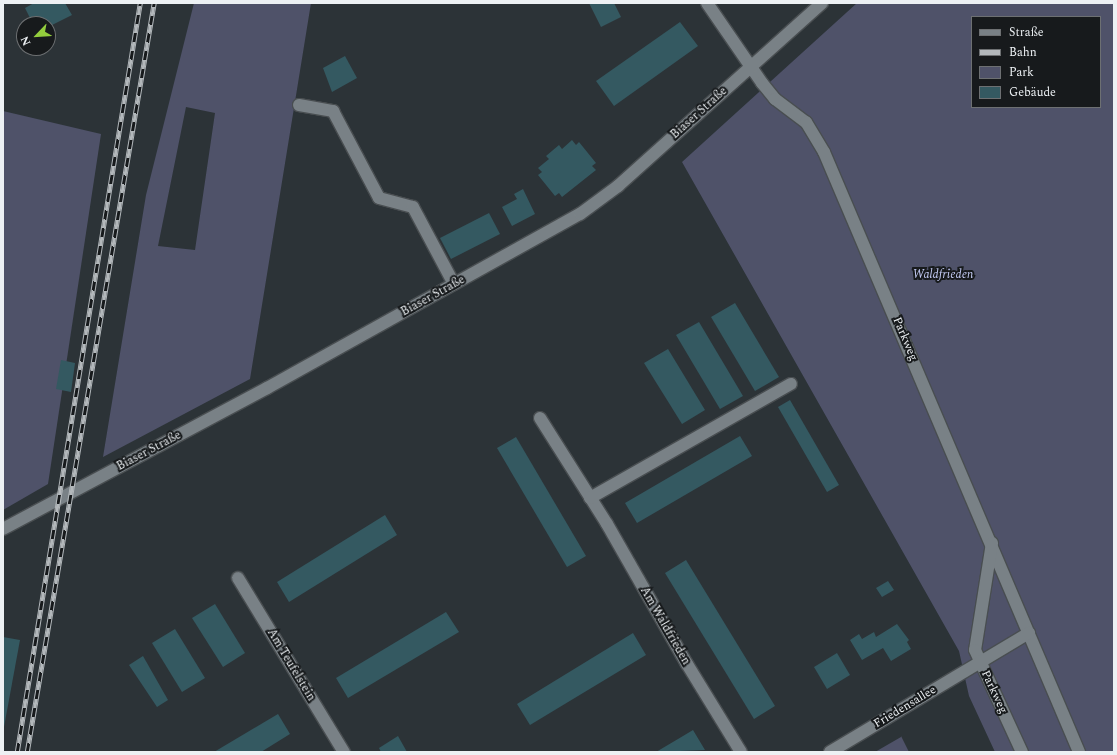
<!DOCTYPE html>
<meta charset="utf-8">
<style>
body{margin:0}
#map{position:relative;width:1117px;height:755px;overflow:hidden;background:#2c3337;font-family:Spectral,serif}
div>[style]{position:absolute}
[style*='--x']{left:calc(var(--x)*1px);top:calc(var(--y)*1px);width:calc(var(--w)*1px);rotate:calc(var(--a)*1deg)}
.green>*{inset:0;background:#4f5269}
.building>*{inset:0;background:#345961}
.roads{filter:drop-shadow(1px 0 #494e51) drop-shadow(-1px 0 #494e51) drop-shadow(0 1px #494e51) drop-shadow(0 -1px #494e51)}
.minor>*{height:12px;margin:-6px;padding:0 6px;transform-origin:6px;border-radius:6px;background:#798186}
.rail>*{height:4.5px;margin-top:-2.25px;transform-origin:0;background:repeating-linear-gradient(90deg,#171a1c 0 9px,#b3b8bb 0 18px);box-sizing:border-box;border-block:1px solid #b3b8bb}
span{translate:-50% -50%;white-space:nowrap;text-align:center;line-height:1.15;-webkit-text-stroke:4px #171a1c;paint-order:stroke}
.street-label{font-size:12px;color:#edf1f4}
.park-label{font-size:12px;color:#c6cdf7;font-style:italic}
.frame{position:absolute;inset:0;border:4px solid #edf1f4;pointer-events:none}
.legend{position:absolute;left:971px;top:16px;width:130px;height:92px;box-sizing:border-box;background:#171a1c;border:1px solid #6d7072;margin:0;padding:5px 7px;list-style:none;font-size:12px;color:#edf1f4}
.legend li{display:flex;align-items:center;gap:8px;height:20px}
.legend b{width:20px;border:1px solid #6d7072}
.north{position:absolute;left:16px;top:16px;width:40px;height:40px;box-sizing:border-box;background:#171a1c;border:1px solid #6d7072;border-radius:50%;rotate:245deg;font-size:11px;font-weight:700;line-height:16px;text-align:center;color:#edf1f4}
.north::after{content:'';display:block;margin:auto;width:14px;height:18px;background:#93cd3d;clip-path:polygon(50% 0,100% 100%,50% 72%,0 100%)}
</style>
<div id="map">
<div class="green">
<div style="clip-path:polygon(evenodd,194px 3px,311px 3px,250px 379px,103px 457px,146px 195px,194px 3px,186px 107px,215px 113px,195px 250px,158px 246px,186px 107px)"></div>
<div style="clip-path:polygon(evenodd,857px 3px,1114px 3px,1114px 752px,995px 752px,969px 696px,959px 651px,682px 162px,857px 3px,972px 17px,1100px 17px,1100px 107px,972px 107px,972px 17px)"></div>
<div style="clip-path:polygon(3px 111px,101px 134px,48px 484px,3px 510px)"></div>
<div style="clip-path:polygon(901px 736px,909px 752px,875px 752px,901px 737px)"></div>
</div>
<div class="building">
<div style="clip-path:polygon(34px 3px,65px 3px,72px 15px,48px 27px,48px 24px,33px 24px,25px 8px)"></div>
<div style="clip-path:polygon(589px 3px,614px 3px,621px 17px,601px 27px)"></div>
<div style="clip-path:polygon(680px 22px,698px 46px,614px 106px,596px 81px)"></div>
<div style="clip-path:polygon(345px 56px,357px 78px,332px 92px,323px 68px)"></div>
<div style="clip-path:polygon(572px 140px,576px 145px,579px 142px,596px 163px,592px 166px,596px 170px,562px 197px,559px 193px,555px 196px,538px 175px,542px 172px,538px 168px,549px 159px,546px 156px,559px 145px,562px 149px)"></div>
<div style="clip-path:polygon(523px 189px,535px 214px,512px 226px,502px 207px,517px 199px,514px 194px)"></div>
<div style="clip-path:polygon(489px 213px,500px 234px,451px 259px,440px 238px)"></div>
<div style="clip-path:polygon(735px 303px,779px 377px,755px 391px,711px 317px)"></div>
<div style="clip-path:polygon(699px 322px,743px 396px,720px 409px,676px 335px)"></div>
<div style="clip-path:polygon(668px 349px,705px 410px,682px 424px,644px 363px)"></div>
<div style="clip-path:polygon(61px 360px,75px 363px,71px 392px,56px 389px)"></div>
<div style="clip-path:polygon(790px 400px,839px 485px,827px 492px,778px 407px)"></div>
<div style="clip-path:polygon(740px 436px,752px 456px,637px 523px,625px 503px)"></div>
<div style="clip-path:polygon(516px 437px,586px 556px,567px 567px,497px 448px)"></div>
<div style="clip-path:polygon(385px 515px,397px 535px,289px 602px,277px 582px)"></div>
<div style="clip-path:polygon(686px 560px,775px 706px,754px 719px,665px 573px)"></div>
<div style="clip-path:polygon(888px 581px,894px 590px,882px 597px,876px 588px)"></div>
<div style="clip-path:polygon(215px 604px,245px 653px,223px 667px,192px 618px)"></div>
<div style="clip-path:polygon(446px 612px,459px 632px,348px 698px,336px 678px)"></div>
<div style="clip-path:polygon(897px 624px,909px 640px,907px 642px,911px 649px,891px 661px,883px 648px,862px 660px,850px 640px,859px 634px,862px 639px,874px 632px,876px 637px)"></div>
<div style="clip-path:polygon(175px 629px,205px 678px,182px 692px,152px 643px)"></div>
<div style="clip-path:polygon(633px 633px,646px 655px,530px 725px,517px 704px)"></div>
<div style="clip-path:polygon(3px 637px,20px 640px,4px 727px,3px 727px)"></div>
<div style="clip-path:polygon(837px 653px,850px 675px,827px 689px,814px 667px)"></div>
<div style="clip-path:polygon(143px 656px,168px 700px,157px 707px,129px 665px)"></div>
<div style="clip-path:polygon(278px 714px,290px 734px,261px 752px,214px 752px)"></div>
<div style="clip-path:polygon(693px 730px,705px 750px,656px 752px,678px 739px)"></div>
<div style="clip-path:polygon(398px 736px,407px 752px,381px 752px,379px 748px)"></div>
</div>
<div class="roads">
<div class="minor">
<div style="--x:707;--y:3;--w:97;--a:55.5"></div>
<div style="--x:762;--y:83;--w:21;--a:51"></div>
<div style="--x:775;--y:99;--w:39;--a:37"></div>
<div style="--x:806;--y:122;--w:35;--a:59"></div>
<div style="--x:824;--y:152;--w:652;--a:66.97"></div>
<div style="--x:299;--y:105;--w:35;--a:10"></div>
<div style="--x:333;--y:111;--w:98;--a:62.1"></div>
<div style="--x:379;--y:198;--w:35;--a:15"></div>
<div style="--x:413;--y:207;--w:87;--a:62"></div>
<div style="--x:540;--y:418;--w:125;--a:57.7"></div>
<div style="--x:607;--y:524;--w:161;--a:60.3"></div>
<div style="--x:687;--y:664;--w:103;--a:58.5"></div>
<div style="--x:590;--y:498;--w:231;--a:-29.6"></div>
<div style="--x:3;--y:529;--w:299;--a:-28.1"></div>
<div style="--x:267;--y:388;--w:358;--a:-29.1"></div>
<div style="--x:580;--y:214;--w:47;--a:-36.4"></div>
<div style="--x:618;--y:186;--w:274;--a:-41.9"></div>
<div style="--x:992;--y:543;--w:108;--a:99"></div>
<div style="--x:975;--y:650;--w:112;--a:65.3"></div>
<div style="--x:238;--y:578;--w:204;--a:58.7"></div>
<div style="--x:830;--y:752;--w:232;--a:-30.9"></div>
</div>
</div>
<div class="rail">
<div style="--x:17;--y:752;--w:759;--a:-80.67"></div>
<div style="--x:27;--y:752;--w:760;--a:-80.38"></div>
</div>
<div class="street-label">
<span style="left:699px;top:113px;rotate:-42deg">Biaser Straße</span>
<span style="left:433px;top:296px;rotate:-29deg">Biaser Straße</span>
<span style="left:905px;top:339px;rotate:67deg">Parkweg</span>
<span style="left:149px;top:451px;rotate:-28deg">Biaser Straße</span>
<span style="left:665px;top:626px;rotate:60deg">Am Waldfrieden</span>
<span style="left:291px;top:665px;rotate:59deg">Am Teufelstein</span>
<span style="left:994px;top:692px;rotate:65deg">Parkweg</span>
<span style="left:905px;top:707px;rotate:-31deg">Friedensallee</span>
</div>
<div class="park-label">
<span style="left:943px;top:275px">Waldfrieden</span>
</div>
<div class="frame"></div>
<ul class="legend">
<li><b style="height:5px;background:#798186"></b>Straße</li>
<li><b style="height:5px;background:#b3b8bb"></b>Bahn</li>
<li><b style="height:11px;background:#4f5269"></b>Park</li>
<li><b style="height:11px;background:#345961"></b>Gebäude</li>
</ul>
<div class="north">N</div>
</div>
